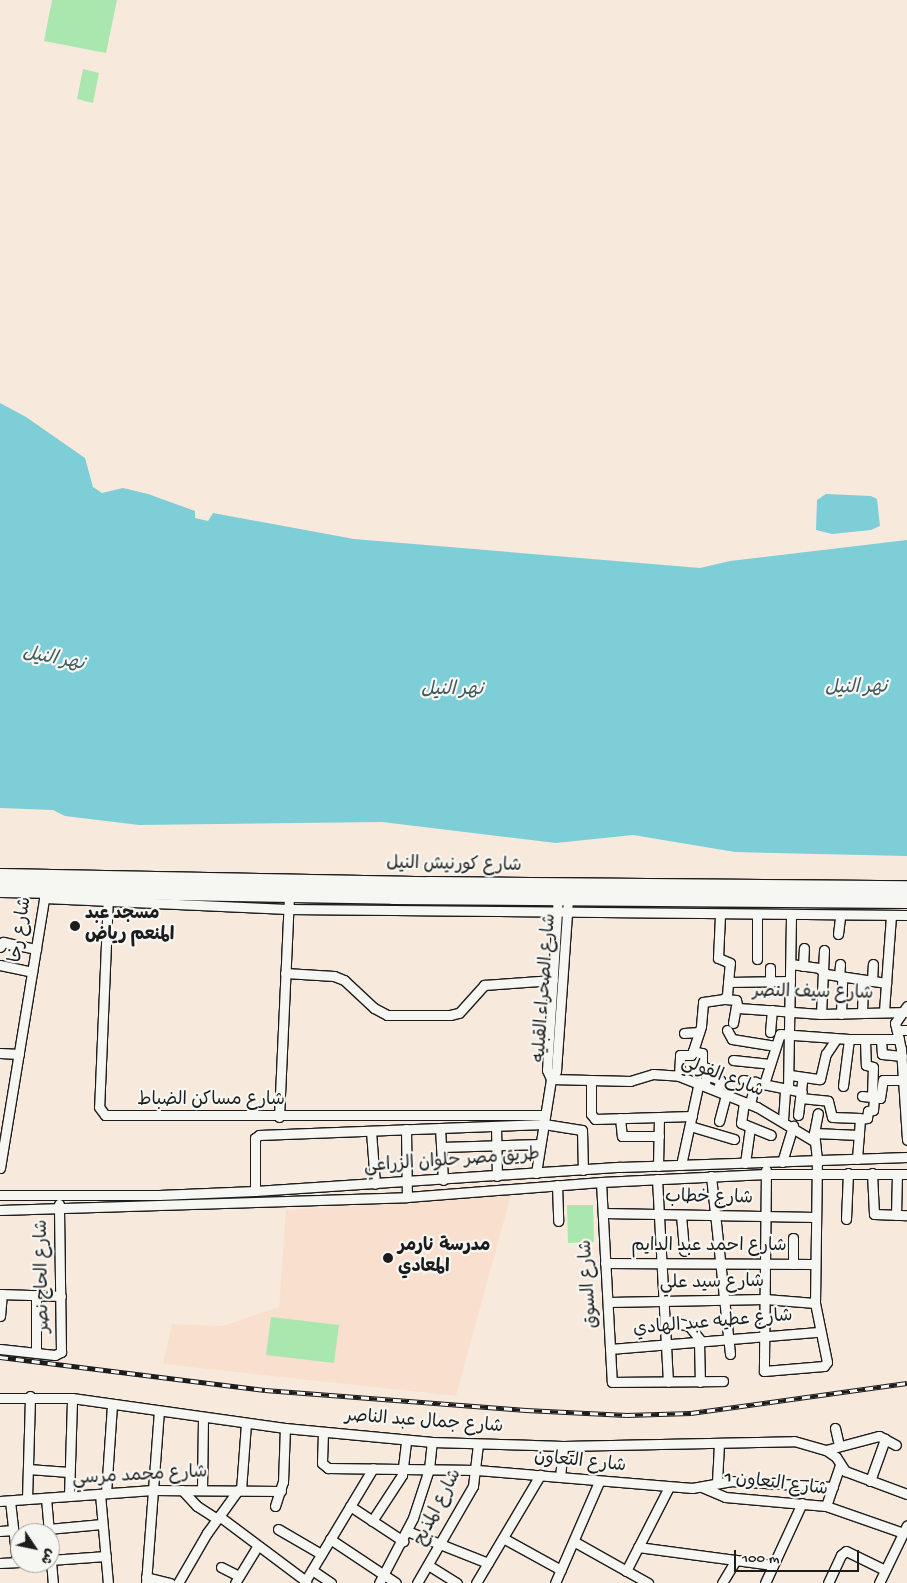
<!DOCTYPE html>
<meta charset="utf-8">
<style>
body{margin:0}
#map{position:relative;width:907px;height:1583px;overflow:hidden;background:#f8e9dd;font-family:"Gochi Hand","Playpen Sans Arabic",sans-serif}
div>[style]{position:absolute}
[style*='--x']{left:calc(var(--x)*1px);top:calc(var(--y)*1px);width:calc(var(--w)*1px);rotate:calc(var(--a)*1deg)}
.built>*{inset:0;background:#f9e0ce}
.green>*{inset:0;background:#a9e7ae}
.water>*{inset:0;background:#7dced7}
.roads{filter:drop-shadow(1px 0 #1c1c1c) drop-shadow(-1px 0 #1c1c1c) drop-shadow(0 1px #1c1c1c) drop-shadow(0 -1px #1c1c1c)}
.minor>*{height:9px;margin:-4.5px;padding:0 4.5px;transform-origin:4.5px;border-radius:4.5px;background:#f6f6f2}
.trunk>*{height:15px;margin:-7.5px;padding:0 7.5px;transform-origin:7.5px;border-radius:7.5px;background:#f6f6f2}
.rail>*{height:4.5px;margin-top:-2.25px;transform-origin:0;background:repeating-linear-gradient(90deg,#f6f6f2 0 8px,#1c1c1c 0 16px);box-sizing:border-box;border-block:1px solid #1c1c1c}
.dots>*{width:14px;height:14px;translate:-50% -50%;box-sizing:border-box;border:2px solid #f6f6f2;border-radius:50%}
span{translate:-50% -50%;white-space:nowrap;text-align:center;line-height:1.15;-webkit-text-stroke:4.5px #f6f6f2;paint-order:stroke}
.street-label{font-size:18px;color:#1c1c1c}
.poi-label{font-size:18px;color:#1c1c1c;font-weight:700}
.left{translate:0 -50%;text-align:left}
.water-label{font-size:19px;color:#3e5a5d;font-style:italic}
.north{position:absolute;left:10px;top:1523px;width:50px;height:50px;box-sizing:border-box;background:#f6f6f2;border:1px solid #9f9f9c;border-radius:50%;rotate:124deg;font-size:14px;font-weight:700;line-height:20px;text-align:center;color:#1c1c1c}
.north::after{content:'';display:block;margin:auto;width:18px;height:22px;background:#1c1c1c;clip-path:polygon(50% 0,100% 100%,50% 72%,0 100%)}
.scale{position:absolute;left:734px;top:1550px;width:125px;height:22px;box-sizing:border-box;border:2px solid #1c1c1c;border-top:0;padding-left:6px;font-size:15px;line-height:18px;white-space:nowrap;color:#1c1c1c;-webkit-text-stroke:4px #f6f6f2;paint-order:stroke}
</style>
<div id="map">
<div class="built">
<div style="clip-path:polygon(511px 1195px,456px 1396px,163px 1364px,172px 1324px,223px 1326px,279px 1307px,286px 1210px)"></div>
</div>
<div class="green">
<div style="clip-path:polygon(52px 0,117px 0,106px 53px,44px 41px)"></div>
<div style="clip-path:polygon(83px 69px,99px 73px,93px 103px,77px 99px)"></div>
<div style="clip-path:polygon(567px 1205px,593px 1205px,594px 1242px,568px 1243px)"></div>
<div style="clip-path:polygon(271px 1317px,339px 1325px,334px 1363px,266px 1355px)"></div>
</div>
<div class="water">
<div style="clip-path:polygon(0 403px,26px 417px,85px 458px,93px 487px,102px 493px,123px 488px,148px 494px,195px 511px,195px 518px,208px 521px,213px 513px,354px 539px,700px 568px,730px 561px,907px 540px,907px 856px,735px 852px,633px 835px,556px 843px,382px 822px,139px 825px,65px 816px,53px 810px,0 808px)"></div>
<div style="clip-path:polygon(826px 494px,871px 496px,877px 499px,880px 526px,871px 530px,832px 534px,816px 530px,817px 500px)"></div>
</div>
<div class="roads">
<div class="minor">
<div style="--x:108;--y:896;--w:211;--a:92.4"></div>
<div style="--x:99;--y:1107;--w:10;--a:53"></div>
<div style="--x:105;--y:1115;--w:440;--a:0"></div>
<div style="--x:44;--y:898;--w:244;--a:2.6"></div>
<div style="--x:288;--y:909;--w:619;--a:0.56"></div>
<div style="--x:757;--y:915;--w:44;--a:90"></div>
<div style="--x:838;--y:934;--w:17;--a:-83"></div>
<div style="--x:0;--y:947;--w:6;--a:-59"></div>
<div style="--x:3;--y:942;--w:34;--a:12"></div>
<div style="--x:791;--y:964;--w:28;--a:8"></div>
<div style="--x:819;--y:968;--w:9;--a:41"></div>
<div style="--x:826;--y:974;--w:61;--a:8.5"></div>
<div style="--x:0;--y:965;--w:33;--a:12"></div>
<div style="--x:803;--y:966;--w:18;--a:-87"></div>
<div style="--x:285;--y:973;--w:49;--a:3.5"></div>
<div style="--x:334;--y:976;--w:11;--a:22"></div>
<div style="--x:344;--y:980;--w:41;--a:43"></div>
<div style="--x:374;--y:1008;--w:15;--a:28"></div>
<div style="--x:387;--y:1015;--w:63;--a:0"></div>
<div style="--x:450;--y:1015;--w:9;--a:-13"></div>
<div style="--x:459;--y:1013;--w:38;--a:-48"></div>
<div style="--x:484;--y:985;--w:69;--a:-4.1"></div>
<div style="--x:839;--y:976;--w:12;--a:-85"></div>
<div style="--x:872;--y:981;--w:17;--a:-87"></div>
<div style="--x:728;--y:982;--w:62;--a:-0.9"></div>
<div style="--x:770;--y:983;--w:15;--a:-90"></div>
<div style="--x:725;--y:999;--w:11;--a:5"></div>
<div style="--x:736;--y:1000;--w:8;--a:76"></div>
<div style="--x:738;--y:1008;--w:83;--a:4.1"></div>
<div style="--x:821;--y:1014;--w:86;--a:-1.3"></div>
<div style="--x:907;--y:1006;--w:21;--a:125"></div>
<div style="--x:895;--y:1023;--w:27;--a:77"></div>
<div style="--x:901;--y:1049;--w:91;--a:86.2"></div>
<div style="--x:884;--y:1011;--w:95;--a:-85.8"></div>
<div style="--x:862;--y:1013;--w:33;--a:-88"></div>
<div style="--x:821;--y:1014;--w:64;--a:-87.3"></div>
<div style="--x:841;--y:1014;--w:37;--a:-88"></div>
<div style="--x:733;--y:1023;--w:17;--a:-80"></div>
<div style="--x:727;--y:1030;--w:10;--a:61"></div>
<div style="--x:732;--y:1039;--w:44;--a:9.2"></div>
<div style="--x:897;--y:1030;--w:10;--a:0"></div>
<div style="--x:770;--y:1032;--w:22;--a:-85"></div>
<div style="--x:684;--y:1033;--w:15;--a:-4"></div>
<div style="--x:865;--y:1040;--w:25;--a:88"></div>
<div style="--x:866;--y:1065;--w:7;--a:16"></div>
<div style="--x:873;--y:1067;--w:30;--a:92"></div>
<div style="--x:881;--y:1040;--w:14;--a:86"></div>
<div style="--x:882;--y:1054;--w:20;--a:6"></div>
<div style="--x:693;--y:1051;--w:9;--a:13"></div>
<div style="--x:702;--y:1053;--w:13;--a:90"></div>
<div style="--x:702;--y:1066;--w:5;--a:22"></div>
<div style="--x:707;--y:1068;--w:17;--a:97"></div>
<div style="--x:0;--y:1053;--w:19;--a:3"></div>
<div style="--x:733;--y:1060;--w:37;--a:6"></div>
<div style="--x:706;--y:1075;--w:15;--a:20"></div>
<div style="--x:720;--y:1080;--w:10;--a:101"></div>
<div style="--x:790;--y:1075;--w:30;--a:8"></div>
<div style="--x:820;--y:1079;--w:26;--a:-77"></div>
<div style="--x:826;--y:1054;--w:18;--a:-56"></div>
<div style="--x:679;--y:1076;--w:21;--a:-87"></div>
<div style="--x:680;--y:1055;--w:11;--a:0"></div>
<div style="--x:691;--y:1055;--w:4;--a:-63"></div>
<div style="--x:693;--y:1051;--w:26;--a:-72"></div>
<div style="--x:701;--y:1026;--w:24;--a:-85"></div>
<div style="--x:703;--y:1002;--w:21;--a:-8"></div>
<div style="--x:724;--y:999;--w:5;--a:-53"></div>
<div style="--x:727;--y:995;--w:32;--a:-85"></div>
<div style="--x:730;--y:963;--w:13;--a:-157"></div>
<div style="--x:718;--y:958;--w:43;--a:-87.3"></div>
<div style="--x:551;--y:1079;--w:79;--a:1.5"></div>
<div style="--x:630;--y:1081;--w:24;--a:-17"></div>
<div style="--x:653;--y:1074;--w:26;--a:4"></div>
<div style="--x:679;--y:1076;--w:84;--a:21.7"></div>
<div style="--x:757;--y:1107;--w:66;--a:30.8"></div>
<div style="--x:551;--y:1079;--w:10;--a:-114"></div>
<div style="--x:547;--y:1070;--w:173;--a:-86.4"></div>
<div style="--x:591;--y:1080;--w:34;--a:90"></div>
<div style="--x:591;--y:1114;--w:6;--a:51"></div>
<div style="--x:595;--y:1119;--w:97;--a:-1.8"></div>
<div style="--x:743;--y:1080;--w:60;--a:11.5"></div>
<div style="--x:764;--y:1084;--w:52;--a:-72.3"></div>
<div style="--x:780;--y:1034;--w:69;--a:4.1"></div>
<div style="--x:849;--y:1039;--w:50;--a:0"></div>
<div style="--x:843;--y:1086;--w:47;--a:-82.7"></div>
<div style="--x:788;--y:1089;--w:174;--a:-89"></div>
<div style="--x:862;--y:1096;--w:18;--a:6"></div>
<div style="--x:880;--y:1098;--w:18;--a:-81"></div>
<div style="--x:883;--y:1080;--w:20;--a:0"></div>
<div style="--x:801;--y:1098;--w:27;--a:6"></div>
<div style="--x:828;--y:1101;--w:16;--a:76"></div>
<div style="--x:832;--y:1117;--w:28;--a:2"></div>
<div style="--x:744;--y:1102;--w:21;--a:98"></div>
<div style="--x:741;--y:1123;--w:32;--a:22"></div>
<div style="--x:750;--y:1104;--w:23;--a:-77"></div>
<div style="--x:798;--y:1115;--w:38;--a:-83"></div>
<div style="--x:279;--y:1117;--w:223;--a:-87.4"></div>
<div style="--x:620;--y:1118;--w:18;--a:84"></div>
<div style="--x:622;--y:1136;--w:37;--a:0"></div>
<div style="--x:783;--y:1120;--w:32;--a:-86"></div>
<div style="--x:719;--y:1121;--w:28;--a:-75"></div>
<div style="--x:496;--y:1126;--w:50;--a:88.9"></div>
<div style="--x:690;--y:1126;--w:46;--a:16.5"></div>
<div style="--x:440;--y:1128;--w:52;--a:86.7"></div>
<div style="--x:406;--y:1129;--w:68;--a:89.2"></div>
<div style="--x:371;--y:1131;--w:53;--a:85.7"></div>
<div style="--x:814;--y:1133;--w:45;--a:2.5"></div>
<div style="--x:441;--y:1147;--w:99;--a:-1.7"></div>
<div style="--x:857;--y:1159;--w:40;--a:-85.7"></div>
<div style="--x:860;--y:1119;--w:7;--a:-8"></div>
<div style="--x:867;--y:1118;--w:7;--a:-82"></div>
<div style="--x:868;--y:1111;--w:5;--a:-11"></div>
<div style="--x:873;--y:1110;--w:12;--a:-85"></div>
<div style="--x:782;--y:1162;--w:38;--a:-73"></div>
<div style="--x:745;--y:1163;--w:36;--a:-82"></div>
<div style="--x:681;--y:1165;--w:85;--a:-77.8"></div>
<div style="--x:658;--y:1166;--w:49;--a:-88.8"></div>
<div style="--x:0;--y:1168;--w:279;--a:-80.7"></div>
<div style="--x:766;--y:1170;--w:201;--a:90.6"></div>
<div style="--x:764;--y:1371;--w:60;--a:-4.8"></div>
<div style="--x:824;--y:1366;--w:5;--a:-53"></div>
<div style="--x:827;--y:1362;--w:60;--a:-101.5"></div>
<div style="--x:815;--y:1303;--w:143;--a:-89.2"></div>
<div style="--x:817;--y:1160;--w:27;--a:-96"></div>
<div style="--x:814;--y:1133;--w:20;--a:-79"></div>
<div style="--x:536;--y:1173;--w:95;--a:-80.9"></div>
<div style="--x:551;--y:1079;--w:9;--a:-58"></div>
<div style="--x:556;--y:1071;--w:173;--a:-86"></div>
<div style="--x:872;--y:1173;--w:41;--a:87.2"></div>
<div style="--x:874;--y:1214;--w:33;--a:2"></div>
<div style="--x:711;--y:1176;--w:179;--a:83.9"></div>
<div style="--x:657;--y:1179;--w:203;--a:86.9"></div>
<div style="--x:601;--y:1182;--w:200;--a:86.9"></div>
<div style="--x:612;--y:1382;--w:111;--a:-0.5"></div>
<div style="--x:557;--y:1185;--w:36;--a:88"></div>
<div style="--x:255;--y:1191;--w:53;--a:-90"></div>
<div style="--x:255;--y:1138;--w:5;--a:-37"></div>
<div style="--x:259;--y:1135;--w:285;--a:-2.2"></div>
<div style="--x:544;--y:1124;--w:38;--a:9"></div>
<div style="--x:582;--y:1130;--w:40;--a:88.6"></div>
<div style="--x:0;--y:1195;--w:159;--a:0"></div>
<div style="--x:159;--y:1195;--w:96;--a:-2.4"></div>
<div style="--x:255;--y:1191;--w:366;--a:-3.8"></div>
<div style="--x:620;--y:1167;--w:287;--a:-2"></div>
<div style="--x:0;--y:1210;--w:407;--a:-1.8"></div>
<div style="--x:407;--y:1197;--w:195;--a:-4.4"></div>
<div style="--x:601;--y:1182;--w:165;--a:-2.8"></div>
<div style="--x:766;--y:1174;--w:141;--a:0"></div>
<div style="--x:603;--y:1213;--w:212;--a:1.1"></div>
<div style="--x:681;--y:1215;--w:36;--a:85"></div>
<div style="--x:896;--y:1215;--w:41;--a:-88.6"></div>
<div style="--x:846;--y:1219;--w:46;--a:-87.5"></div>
<div style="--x:605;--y:1263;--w:209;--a:0.3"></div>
<div style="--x:793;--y:1264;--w:26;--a:-90"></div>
<div style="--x:0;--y:1294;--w:61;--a:1.9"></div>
<div style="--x:609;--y:1302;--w:156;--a:-1.1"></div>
<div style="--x:765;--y:1299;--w:50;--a:4.6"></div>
<div style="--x:0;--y:1316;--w:22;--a:-85"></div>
<div style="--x:665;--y:1320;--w:25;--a:14"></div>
<div style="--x:689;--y:1326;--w:19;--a:51"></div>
<div style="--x:699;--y:1342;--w:40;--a:88.6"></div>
<div style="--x:0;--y:1349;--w:55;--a:6.2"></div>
<div style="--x:55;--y:1355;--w:7;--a:-27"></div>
<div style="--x:61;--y:1352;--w:148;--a:-90.8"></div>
<div style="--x:610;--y:1349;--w:209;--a:-4.7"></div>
<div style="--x:36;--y:1353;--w:58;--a:-90"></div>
<div style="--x:0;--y:1398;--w:72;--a:0"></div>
<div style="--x:72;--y:1398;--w:215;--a:8"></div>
<div style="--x:285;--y:1428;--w:148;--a:5.4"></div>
<div style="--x:432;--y:1442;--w:131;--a:1.7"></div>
<div style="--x:563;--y:1446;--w:231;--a:-1.2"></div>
<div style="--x:794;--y:1441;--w:33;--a:16"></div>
<div style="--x:826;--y:1450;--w:12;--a:35"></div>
<div style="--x:836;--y:1457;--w:17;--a:57"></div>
<div style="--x:845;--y:1471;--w:66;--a:20.4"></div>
<div style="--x:835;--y:1428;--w:18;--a:77"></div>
<div style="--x:323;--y:1433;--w:30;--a:92"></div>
<div style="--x:322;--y:1463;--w:8;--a:40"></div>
<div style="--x:328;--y:1468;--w:149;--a:0.8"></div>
<div style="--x:477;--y:1470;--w:216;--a:4.8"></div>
<div style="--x:692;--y:1488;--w:39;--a:-10"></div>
<div style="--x:730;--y:1481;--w:103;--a:3.3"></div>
<div style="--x:826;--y:1450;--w:55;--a:-14.8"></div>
<div style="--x:879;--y:1436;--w:19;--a:28"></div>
<div style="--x:28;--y:1469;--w:41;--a:4.2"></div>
<div style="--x:560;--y:1477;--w:31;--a:-84"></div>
<div style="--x:870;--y:1481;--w:45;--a:-70.3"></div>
<div style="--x:717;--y:1482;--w:39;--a:-87"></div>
<div style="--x:702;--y:1487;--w:25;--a:23"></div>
<div style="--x:725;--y:1497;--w:101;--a:5.1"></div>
<div style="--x:826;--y:1506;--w:82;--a:19.3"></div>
<div style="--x:182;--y:1490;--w:22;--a:47"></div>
<div style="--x:197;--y:1506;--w:24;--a:33"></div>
<div style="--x:202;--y:1490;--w:72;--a:-89.2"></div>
<div style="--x:241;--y:1490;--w:67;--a:-85.7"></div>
<div style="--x:106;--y:1493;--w:88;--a:-86.1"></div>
<div style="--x:100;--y:1494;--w:89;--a:84.9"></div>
<div style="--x:69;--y:1496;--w:98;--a:-88.2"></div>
<div style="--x:46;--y:1498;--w:35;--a:85"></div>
<div style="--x:27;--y:1499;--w:103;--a:-88.3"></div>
<div style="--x:0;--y:1501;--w:153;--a:-4.1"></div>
<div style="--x:153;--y:1490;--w:128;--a:0.4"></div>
<div style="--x:10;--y:1501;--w:61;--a:83.5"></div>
<div style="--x:275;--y:1506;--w:25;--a:-72"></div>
<div style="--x:283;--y:1482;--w:54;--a:-87.9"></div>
<div style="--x:350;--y:1506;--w:64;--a:33.4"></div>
<div style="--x:826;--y:1506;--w:43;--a:-71.1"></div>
<div style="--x:219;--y:1516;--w:109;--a:36.8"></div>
<div style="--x:372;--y:1521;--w:55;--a:-56.9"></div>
<div style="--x:402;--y:1475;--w:35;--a:-83"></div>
<div style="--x:48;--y:1529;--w:54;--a:-5.3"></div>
<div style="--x:278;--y:1529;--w:50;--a:30.2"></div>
<div style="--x:0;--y:1531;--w:13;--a:-4"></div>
<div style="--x:407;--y:1531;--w:87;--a:21.6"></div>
<div style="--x:503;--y:1538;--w:66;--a:28.9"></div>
<div style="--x:330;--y:1539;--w:79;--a:33.7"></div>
<div style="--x:575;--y:1542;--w:84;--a:29.3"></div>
<div style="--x:638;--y:1547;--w:136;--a:7.6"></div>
<div style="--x:50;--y:1550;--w:33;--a:85"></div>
<div style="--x:50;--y:1560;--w:56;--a:-4.1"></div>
<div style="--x:0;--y:1563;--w:20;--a:-3"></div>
<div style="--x:428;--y:1565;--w:34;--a:32"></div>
<div style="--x:221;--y:1567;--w:20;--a:27"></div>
<div style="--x:312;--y:1570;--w:23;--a:34"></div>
<div style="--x:626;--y:1571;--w:94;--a:-62.9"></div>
<div style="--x:146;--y:1577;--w:25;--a:14"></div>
<div style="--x:146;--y:1583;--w:171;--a:-85.7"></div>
<div style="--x:178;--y:1583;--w:58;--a:-59.9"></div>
<div style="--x:207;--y:1533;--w:53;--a:-54.2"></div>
<div style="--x:235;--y:1583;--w:42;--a:-58.6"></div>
<div style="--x:304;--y:1583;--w:134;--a:-59"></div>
<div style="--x:379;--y:1583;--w:73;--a:-62.4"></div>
<div style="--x:413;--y:1518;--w:52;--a:-71.9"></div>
<div style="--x:429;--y:1469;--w:27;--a:-84"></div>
<div style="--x:417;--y:1583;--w:112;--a:-60"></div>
<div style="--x:473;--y:1486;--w:42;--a:-83.2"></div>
<div style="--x:476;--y:1583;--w:126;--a:-59.3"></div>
<div style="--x:555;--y:1583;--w:110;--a:-66.5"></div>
<div style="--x:722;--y:1583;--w:27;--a:-59"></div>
<div style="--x:765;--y:1583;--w:88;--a:-65.2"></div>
<div style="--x:828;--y:1583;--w:31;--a:-65"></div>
<div style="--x:841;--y:1555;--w:6;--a:-39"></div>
<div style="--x:846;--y:1551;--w:43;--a:26"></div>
<div style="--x:879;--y:1583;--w:64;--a:-64.2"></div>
</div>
<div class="trunk">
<div style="--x:0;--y:876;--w:428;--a:1.1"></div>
<div style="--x:428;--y:884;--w:479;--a:0.5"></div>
<div style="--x:0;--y:889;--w:393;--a:1"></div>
<div style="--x:393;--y:896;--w:514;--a:0.45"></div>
</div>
</div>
<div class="rail">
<div style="--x:0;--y:1357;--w:267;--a:7.1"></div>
<div style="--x:265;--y:1390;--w:262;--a:4.4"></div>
<div style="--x:526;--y:1410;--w:101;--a:2.8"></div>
<div style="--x:627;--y:1415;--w:64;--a:-1.8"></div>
<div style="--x:691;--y:1413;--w:218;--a:-7.9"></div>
</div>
<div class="dots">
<div style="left:75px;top:926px;background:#1c1c1c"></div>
<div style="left:388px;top:1258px;background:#1c1c1c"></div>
</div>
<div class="street-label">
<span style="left:454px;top:866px;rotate:1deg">شارع كورنيش النيل</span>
<span style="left:22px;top:930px;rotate:-81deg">شارع رخا</span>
<span style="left:546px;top:988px;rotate:-86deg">شارع الصحراء القبليه</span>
<span style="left:813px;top:994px;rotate:1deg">شارع سيف النصر</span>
<span style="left:722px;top:1078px;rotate:21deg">شارع الفولي</span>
<span style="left:211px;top:1101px">شارع مساكن الضباط</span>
<span style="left:452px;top:1162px;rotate:-4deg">طريق مصر حلوان الزراعي</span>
<span style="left:709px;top:1199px;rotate:1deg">شارع خطاب</span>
<span style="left:709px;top:1247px">شارع احمد عبد الدايم</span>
<span style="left:44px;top:1276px;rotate:-91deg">شارع الحاج نصر</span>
<span style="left:590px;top:1284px;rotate:-94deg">شارع السوق</span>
<span style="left:712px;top:1284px;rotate:-1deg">شارع سيد علي</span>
<span style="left:713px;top:1324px;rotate:-5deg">شارع عطيه عبد الهادي</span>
<span style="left:424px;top:1423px;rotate:4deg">شارع جمال عبد الناصر</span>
<span style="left:580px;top:1463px;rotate:6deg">شارع التعاون</span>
<span style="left:140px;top:1477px;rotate:-3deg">شارع محمد مرسي</span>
<span style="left:776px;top:1485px;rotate:7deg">شارع التعاون 1</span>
<span style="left:439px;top:1508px;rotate:-63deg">شارع المذبح</span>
</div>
<div class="poi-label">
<span class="left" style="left:85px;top:926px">مسجد عبد<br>المنعم رياض</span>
<span class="left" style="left:398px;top:1258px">مدرسة نارمر<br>المعادي</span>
</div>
<div class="water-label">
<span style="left:53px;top:660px;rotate:11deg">نهر النيل</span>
<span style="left:856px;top:689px;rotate:-1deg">نهر النيل</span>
<span style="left:452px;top:691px">نهر النيل</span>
</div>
<div class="north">ش</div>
<div class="scale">100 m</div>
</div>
